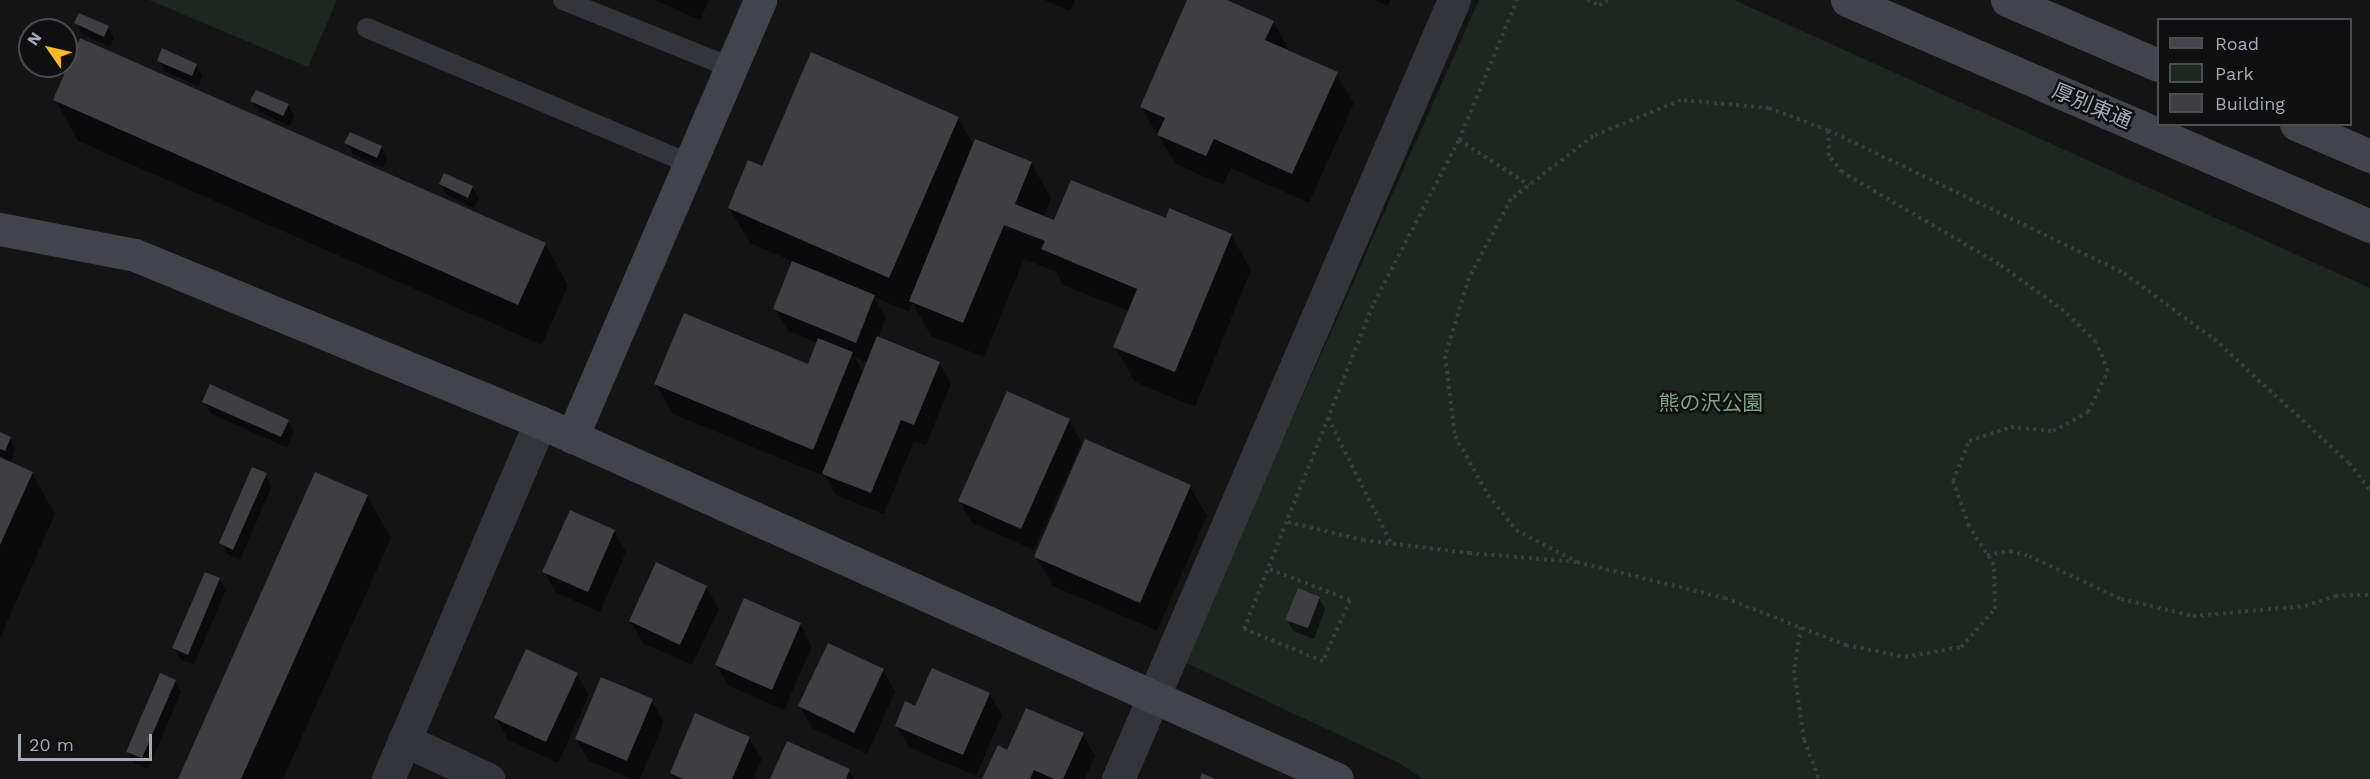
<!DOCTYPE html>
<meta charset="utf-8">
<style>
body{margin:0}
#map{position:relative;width:2370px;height:779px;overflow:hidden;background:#141415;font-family:"Work Sans","Noto Sans JP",sans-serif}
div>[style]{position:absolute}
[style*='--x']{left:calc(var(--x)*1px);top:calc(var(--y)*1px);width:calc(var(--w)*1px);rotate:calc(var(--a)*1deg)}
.green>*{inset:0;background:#1d261f}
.shadow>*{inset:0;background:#0007}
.building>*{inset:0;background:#3e3e43}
.path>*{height:4px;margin-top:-2px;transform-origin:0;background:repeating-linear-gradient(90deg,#3a3c42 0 3px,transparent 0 7.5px)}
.lane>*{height:20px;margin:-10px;padding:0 10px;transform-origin:10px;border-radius:10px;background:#34353b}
.street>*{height:33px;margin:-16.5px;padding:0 16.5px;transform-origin:16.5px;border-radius:16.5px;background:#34353b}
.secondary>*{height:33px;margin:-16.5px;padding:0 16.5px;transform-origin:16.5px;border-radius:16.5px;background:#42444b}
span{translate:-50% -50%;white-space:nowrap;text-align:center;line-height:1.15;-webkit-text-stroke:5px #0f0f10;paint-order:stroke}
.street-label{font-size:21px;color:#a4aab7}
.park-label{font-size:21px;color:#7aa37e}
.legend{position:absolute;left:2157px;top:18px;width:195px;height:108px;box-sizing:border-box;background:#0f0f10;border:2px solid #4b4d53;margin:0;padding:8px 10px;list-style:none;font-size:18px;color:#a4aab7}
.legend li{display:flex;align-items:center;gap:12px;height:30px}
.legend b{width:30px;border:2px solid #4b4d53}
.north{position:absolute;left:18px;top:18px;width:60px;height:60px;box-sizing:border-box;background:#0f0f10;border:2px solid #4b4d53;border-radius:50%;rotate:304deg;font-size:16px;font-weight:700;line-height:24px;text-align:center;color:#a4aab7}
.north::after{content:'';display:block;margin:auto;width:21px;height:27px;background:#fbb826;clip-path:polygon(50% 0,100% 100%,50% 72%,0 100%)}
.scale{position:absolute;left:18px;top:734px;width:134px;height:27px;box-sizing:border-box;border:3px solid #a4aab7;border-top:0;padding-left:8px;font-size:18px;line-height:21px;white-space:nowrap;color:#a4aab7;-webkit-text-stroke:4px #0f0f10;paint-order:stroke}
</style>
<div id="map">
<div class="green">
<div style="clip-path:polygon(149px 0,337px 0,308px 67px)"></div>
<div style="clip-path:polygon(1479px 0,1734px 0,2370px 288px,2370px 779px,1423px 779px,1399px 763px,1184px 662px)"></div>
</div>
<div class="shadow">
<div style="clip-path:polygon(655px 0,709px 0,700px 20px)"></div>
<div style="clip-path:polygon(1044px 0,1075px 0,1070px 11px)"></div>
<div style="clip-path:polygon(1189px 0,1223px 0,1273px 22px,1290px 51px,1336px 73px,1354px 103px,1309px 203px,1231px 168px,1223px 185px,1176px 164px,1159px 137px,1141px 107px)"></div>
<div style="clip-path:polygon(1375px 0,1391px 0,1388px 6px)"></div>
<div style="clip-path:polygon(76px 23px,108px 27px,114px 38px,110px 47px,82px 34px)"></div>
<div style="clip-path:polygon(159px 61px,196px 65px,203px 76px,198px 86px,166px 72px)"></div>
<div style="clip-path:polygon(55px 99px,545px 244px,568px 285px,542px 345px,78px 141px)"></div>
<div style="clip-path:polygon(252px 101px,288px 105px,294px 116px,290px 126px,259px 112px)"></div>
<div style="clip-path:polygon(evenodd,958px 118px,974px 146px,1031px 163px,1051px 198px,1044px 217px,1055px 222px,1167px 220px,1231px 235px,1251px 270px,1195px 407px,1135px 382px,1115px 347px,1129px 311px,1063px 285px,1056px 272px,1024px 259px,984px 357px,931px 336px,913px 304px,909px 312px,874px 297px,886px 318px,878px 338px,939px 363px,951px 384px,926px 445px,914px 441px,884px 514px,836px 495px,826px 477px,673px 414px,656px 384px,809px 366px,818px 343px,788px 331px,775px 309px,794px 262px,750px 243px,729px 208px,763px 168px,958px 118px,855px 358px,868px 363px,864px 374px,855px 358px)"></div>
<div style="clip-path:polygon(346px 143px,381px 147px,387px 158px,383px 168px,353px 154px)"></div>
<div style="clip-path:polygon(440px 184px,472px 187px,479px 198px,474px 208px,447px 195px)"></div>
<div style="clip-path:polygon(204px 402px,288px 421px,294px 432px,287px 448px,210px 413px)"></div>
<div style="clip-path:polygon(1069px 421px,1082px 442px,1034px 550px,972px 523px,960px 501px)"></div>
<div style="clip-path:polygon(0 434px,10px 438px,16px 449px,10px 463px,32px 473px,55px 514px,0 638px)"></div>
<div style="clip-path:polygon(1086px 441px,1190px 487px,1207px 516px,1157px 631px,1053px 586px,1036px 557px)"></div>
<div style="clip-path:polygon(266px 475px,272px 486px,240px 560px,227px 554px,221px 543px)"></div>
<div style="clip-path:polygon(367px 496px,391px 538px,283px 779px,180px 779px)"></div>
<div style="clip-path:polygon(614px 531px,626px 552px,600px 612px,556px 593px,544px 571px)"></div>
<div style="clip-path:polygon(219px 579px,226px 590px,194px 665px,180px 659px,173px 648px)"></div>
<div style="clip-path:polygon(706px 587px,719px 609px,692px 665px,643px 643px,631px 621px)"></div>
<div style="clip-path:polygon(1319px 598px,1325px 609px,1314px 639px,1293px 631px,1287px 620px)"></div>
<div style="clip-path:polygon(800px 624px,812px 646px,784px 710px,729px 686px,716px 665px)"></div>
<div style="clip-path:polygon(883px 670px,895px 692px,867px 754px,812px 728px,800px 706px)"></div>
<div style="clip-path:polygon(577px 674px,589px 695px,558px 763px,508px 740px,496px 718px)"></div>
<div style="clip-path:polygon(175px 681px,181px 692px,148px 769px,134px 763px,127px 752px)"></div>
<div style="clip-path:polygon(989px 694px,1002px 715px,976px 776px,909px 747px,896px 725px,916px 707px)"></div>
<div style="clip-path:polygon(651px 700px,664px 722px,640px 779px,632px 779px,589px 761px,576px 739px)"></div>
<div style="clip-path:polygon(1083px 735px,1095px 756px,1085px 779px,984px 779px,1008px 752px)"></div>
<div style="clip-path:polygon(749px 738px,762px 759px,753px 779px,675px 779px,672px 773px)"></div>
<div style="clip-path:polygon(849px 771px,854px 779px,772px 779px)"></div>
</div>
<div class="building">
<div style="clip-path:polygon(1187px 0,1227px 0,1274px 21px,1265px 40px,1338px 72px,1292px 174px,1214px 139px,1206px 156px,1157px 135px,1165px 118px,1140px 107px)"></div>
<div style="clip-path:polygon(79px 13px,109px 26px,104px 37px,74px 23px)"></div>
<div style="clip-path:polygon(80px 38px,546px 243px,518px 305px,53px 100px)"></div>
<div style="clip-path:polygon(162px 48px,197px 64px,192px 76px,157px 61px)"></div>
<div style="clip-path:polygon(811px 52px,959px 117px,889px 278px,728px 208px,748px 160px,762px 166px)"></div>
<div style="clip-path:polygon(256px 90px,289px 104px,283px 116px,250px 101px)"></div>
<div style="clip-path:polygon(350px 132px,382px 146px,377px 158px,344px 143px)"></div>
<div style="clip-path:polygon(975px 139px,1032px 162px,1015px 204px,1054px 220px,1071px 180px,1166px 218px,1169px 208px,1232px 234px,1175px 372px,1113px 347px,1137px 289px,1041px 249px,1045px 241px,1004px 225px,963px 323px,909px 301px)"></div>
<div style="clip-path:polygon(444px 173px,473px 186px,468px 198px,439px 184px)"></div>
<div style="clip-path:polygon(792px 261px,875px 295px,856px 343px,773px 309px)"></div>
<div style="clip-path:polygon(684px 313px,808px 364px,818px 338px,853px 352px,813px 450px,654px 384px)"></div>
<div style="clip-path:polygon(877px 336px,940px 362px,914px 425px,901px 420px,871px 493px,822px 474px)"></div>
<div style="clip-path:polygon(210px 384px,289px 420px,281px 437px,202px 402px)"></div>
<div style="clip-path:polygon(1007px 391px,1070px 419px,1021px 529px,958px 501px)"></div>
<div style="clip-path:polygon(0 432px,11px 437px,5px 451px,0 449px)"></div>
<div style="clip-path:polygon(1085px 439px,1191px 485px,1140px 603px,1034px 557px)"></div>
<div style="clip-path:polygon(0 457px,33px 472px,0 545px)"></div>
<div style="clip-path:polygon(252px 467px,267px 473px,233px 550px,219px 543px)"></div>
<div style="clip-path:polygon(315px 472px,368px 495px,241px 779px,178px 779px)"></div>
<div style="clip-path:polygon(570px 510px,615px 530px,588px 592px,542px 572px)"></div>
<div style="clip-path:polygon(656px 562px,707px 586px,680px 645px,629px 621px)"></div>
<div style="clip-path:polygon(205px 572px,220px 578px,188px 655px,172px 648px)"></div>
<div style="clip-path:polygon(1298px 588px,1320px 597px,1308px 628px,1285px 620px)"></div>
<div style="clip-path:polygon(744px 598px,801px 623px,772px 690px,715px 665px)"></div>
<div style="clip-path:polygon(828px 643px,884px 669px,854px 733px,798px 706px)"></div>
<div style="clip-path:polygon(526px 649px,578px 673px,546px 742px,494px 718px)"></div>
<div style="clip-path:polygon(932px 668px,990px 693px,963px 755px,895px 726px,905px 701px,915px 706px)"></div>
<div style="clip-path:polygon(160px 673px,176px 680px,142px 758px,126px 752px)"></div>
<div style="clip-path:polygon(601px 677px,653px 699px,627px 761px,575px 739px)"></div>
<div style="clip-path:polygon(1026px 708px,1084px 733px,1063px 779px,1054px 779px,1034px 770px,1030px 779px,982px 779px,998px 745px,1007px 750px)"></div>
<div style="clip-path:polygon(695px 713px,750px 737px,732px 779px,683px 779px,670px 773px)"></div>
<div style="clip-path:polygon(787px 741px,850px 769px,846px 779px,770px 779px)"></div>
<div style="clip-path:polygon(1202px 773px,1215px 779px,1200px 779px)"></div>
</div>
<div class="path">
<div style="--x:1587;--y:0;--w:13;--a:23"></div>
<div style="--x:1599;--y:5;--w:10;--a:-29"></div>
<div style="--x:1828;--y:130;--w:329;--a:25.8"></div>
<div style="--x:2124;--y:273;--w:112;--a:36.3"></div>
<div style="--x:2214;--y:339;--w:183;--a:42.6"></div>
<div style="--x:2349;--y:463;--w:34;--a:52"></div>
<div style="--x:1459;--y:140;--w:83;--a:32.7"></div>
<div style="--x:1328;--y:418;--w:140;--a:63.3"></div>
<div style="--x:1288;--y:522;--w:77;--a:13.5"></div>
<div style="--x:1363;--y:540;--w:107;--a:7"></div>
<div style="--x:1469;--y:553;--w:108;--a:4.8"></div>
<div style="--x:1577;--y:562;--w:152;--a:13.7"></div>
<div style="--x:1725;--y:598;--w:130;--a:21.2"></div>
<div style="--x:1846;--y:645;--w:60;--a:11.5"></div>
<div style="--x:1905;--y:657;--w:57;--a:-10.1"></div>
<div style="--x:1961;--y:647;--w:51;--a:-48.2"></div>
<div style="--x:1995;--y:609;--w:44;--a:-91.3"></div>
<div style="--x:1994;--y:565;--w:46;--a:-122.7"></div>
<div style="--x:1969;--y:526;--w:48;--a:-109.6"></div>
<div style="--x:1953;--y:481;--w:43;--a:-68.2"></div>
<div style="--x:1969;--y:441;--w:44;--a:-18.4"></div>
<div style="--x:2011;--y:427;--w:42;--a:5.4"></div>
<div style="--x:2053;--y:431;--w:40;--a:-28"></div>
<div style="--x:2088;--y:412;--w:46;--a:-64"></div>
<div style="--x:2108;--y:371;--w:31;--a:-112"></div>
<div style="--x:2096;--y:342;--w:45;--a:-135.9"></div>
<div style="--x:2064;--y:311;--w:80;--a:-144.1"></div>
<div style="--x:1999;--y:264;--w:182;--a:-149.6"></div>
<div style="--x:1842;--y:172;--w:21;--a:-129"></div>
<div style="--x:1829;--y:156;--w:26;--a:-92"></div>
<div style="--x:1828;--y:130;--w:63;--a:-159.6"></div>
<div style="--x:1769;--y:108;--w:88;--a:-174.8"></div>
<div style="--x:1681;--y:100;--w:95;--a:157.8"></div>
<div style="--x:1593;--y:136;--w:103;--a:142.5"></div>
<div style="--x:1511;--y:199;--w:89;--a:118"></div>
<div style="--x:1469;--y:278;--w:82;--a:107.1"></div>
<div style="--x:1445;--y:356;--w:81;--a:82.9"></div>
<div style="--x:1455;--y:436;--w:68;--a:60.8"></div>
<div style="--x:1488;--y:495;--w:45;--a:51.3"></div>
<div style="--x:1516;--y:530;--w:69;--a:27.7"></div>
<div style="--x:1987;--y:555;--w:23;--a:-10"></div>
<div style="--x:2010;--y:551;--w:20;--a:15"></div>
<div style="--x:2029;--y:556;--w:102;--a:25.1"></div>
<div style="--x:2121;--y:599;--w:74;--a:13.3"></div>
<div style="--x:2193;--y:616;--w:112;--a:-5.1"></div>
<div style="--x:2305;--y:606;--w:32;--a:-18"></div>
<div style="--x:2335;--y:596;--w:35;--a:-2"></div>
<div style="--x:1270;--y:569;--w:86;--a:21.2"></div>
<div style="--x:1350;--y:600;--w:67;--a:113.9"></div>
<div style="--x:1323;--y:661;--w:85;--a:-157.9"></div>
<div style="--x:1244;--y:629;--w:351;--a:-68.3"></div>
<div style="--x:1374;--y:303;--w:184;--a:-62.5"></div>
<div style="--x:1459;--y:140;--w:152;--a:-67.5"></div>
<div style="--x:1801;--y:627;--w:44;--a:99.2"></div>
<div style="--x:1794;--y:670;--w:71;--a:81.9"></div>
<div style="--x:1804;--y:740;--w:42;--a:69"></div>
</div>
<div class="lane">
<div style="--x:563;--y:0;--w:182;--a:21.9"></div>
<div style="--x:367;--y:28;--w:350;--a:22.8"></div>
</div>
<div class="street">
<div style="--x:404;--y:740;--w:93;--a:24.9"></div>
<div style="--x:388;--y:779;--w:388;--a:-66.9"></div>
<div style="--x:1118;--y:779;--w:848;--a:-66.67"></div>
</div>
<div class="secondary">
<div style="--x:1847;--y:0;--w:570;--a:23.37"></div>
<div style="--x:2007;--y:0;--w:164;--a:23.3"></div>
<div style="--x:2296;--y:124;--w:81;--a:23.4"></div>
<div style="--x:0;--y:229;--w:137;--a:10.9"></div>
<div style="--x:135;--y:255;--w:438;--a:22.4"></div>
<div style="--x:540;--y:422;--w:873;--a:24.13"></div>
<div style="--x:572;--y:437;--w:476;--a:-66.7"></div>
</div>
<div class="street-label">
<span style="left:2092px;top:106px;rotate:23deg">厚別東通</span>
</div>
<div class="park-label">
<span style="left:1711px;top:403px">熊の沢公園</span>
</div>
<ul class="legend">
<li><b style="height:8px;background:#42444b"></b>Road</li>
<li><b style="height:16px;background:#1d261f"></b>Park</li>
<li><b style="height:16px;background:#3e3e43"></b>Building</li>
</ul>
<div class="north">N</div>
<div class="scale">20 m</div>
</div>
